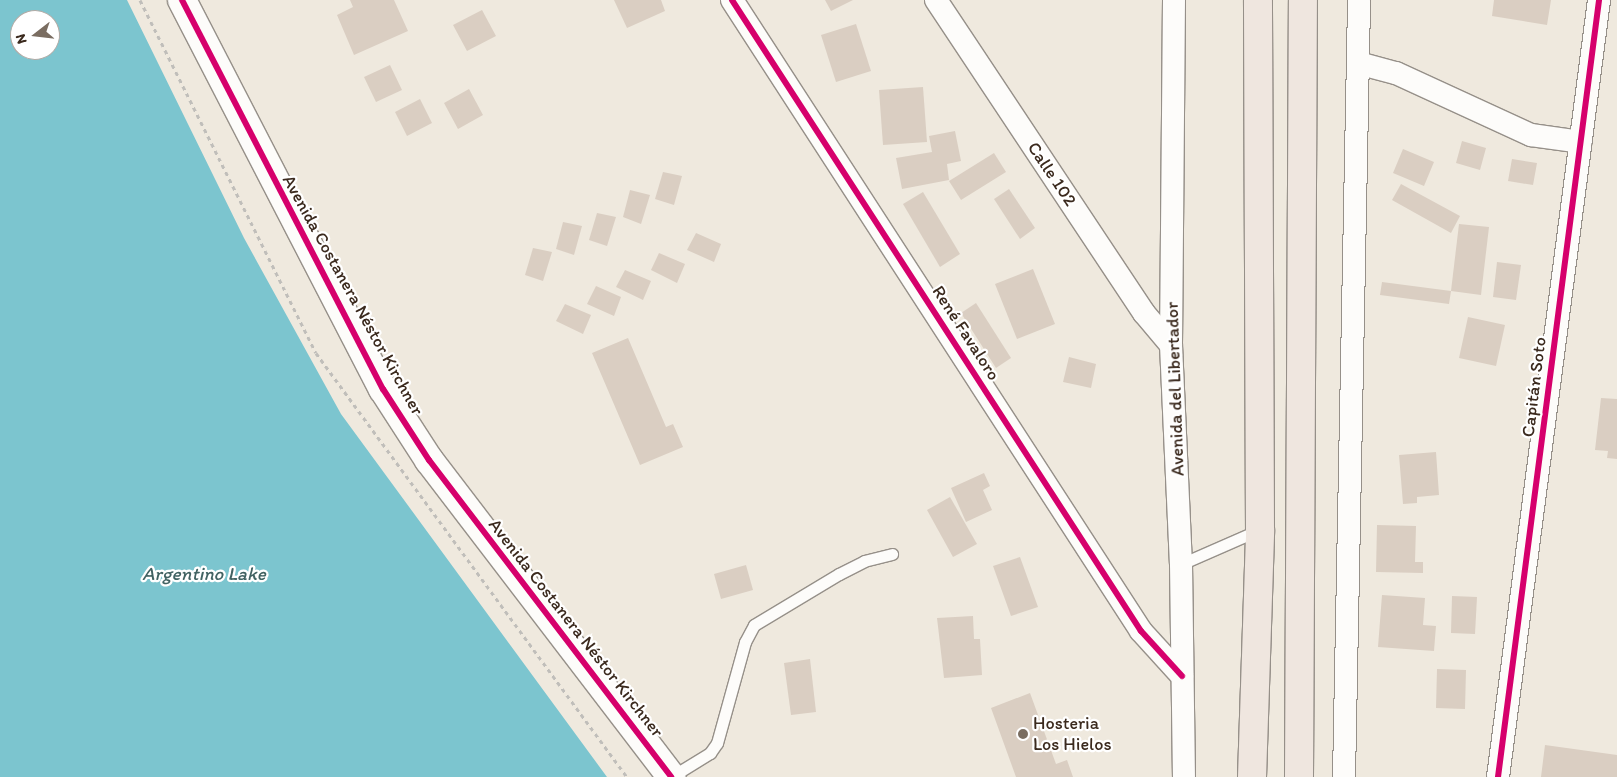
<!DOCTYPE html>
<meta charset="utf-8">
<style>
body{margin:0}
#map{position:relative;width:1617px;height:777px;overflow:hidden;background:#efe9de;font-family:Itim,sans-serif}
div>[style]{position:absolute}
[style*='--x']{left:calc(var(--x)*1px);top:calc(var(--y)*1px);width:calc(var(--w)*1px);rotate:calc(var(--a)*1deg)}
.water>*{inset:0;background:#7cc5cf}
.building>*{inset:0;background:#dacec2}
.path>*{height:3px;margin-top:-1.5px;transform-origin:0;background:repeating-linear-gradient(90deg,#c0beba 0 4px,transparent 0 8px)}
.roads{filter:drop-shadow(1px 0 #969089) drop-shadow(-1px 0 #969089) drop-shadow(0 1px #969089) drop-shadow(0 -1px #969089)}
.service>*{height:11px;margin:-5.5px;padding:0 5.5px;transform-origin:5.5px;border-radius:5.5px;background:#fdfcfa}
.minor>*{height:22px;margin:-11px;padding:0 11px;transform-origin:11px;border-radius:11px;background:#fdfcfa}
.tertiary>*{height:28px;margin:-14px;padding:0 14px;transform-origin:14px;border-radius:14px;background:#fdfcfa}
.primary>*{height:28px;margin:-14px;padding:0 14px;transform-origin:14px;border-radius:14px;background:#efe6df}
.cycleway>*{height:6px;margin:-3px;padding:0 3px;transform-origin:3px;border-radius:3px;background:#d6006c}
.dots>*{width:14px;height:14px;translate:-50% -50%;box-sizing:border-box;border:2px solid #fff;border-radius:50%}
span{translate:-50% -50%;white-space:nowrap;text-align:center;line-height:1.15;-webkit-text-stroke:4.5px #fff;paint-order:stroke}
.street-label{font-size:18px;color:#3b2a1e}
.poi-label{font-size:18px;color:#3b2a1e}
.left{translate:0 -50%;text-align:left}
.water-label{font-size:19px;color:#416262;font-style:italic}
.north{position:absolute;left:10px;top:10px;width:50px;height:50px;box-sizing:border-box;background:#fff;border:1px solid #b1aaa5;border-radius:50%;rotate:254deg;font-size:14px;font-weight:700;line-height:20px;text-align:center;color:#3b2a1e}
.north::after{content:'';display:block;margin:auto;width:18px;height:22px;background:#7a6d61;clip-path:polygon(50% 0,100% 100%,50% 72%,0 100%)}
</style>
<div id="map">
<div class="water">
<div style="clip-path:polygon(evenodd,0 0,127px 0,244px 238px,341px 414px,607px 777px,0 777px,0 0,20px 20px,50px 20px,50px 50px,20px 50px,20px 20px)"></div>
</div>
<div class="building">
<div style="clip-path:polygon(350px 0,394px 0,408px 31px,354px 55px,337px 15px,353px 7px)"></div>
<div style="clip-path:polygon(614px 0,661px 0,665px 11px,627px 28px)"></div>
<div style="clip-path:polygon(825px 0,853px 0,831px 11px)"></div>
<div style="clip-path:polygon(1494px 0,1551px 0,1547px 25px,1492px 16px)"></div>
<div style="clip-path:polygon(482px 10px,496px 36px,467px 51px,453px 25px)"></div>
<div style="clip-path:polygon(856px 24px,871px 71px,836px 82px,821px 35px)"></div>
<div style="clip-path:polygon(390px 65px,402px 90px,376px 102px,364px 77px)"></div>
<div style="clip-path:polygon(923px 87px,927px 142px,883px 145px,879px 90px)"></div>
<div style="clip-path:polygon(469px 89px,483px 115px,458px 129px,444px 103px)"></div>
<div style="clip-path:polygon(420px 99px,432px 123px,407px 136px,395px 112px)"></div>
<div style="clip-path:polygon(955px 131px,961px 161px,947px 164px,949px 180px,902px 189px,896px 158px,932px 152px,929px 136px)"></div>
<div style="clip-path:polygon(1462px 141px,1486px 148px,1480px 170px,1456px 163px)"></div>
<div style="clip-path:polygon(1403px 149px,1434px 162px,1424px 186px,1393px 173px)"></div>
<div style="clip-path:polygon(994px 153px,1006px 172px,961px 200px,949px 181px)"></div>
<div style="clip-path:polygon(1512px 159px,1537px 163px,1533px 185px,1508px 181px)"></div>
<div style="clip-path:polygon(663px 172px,682px 176px,674px 205px,655px 199px)"></div>
<div style="clip-path:polygon(1401px 184px,1460px 216px,1451px 233px,1392px 200px)"></div>
<div style="clip-path:polygon(1009px 189px,1035px 228px,1020px 239px,994px 199px)"></div>
<div style="clip-path:polygon(630px 190px,650px 195px,641px 224px,623px 217px)"></div>
<div style="clip-path:polygon(923px 192px,960px 254px,940px 267px,903px 204px)"></div>
<div style="clip-path:polygon(597px 213px,616px 217px,607px 246px,589px 240px)"></div>
<div style="clip-path:polygon(563px 222px,582px 226px,574px 255px,556px 249px)"></div>
<div style="clip-path:polygon(1459px 224px,1489px 227px,1481px 295px,1451px 291px)"></div>
<div style="clip-path:polygon(696px 233px,721px 244px,714px 262px,687px 250px)"></div>
<div style="clip-path:polygon(533px 248px,552px 252px,543px 281px,525px 275px)"></div>
<div style="clip-path:polygon(659px 253px,685px 264px,677px 283px,651px 270px)"></div>
<div style="clip-path:polygon(1497px 262px,1521px 265px,1516px 300px,1493px 297px)"></div>
<div style="clip-path:polygon(1033px 269px,1055px 324px,1017px 339px,995px 284px)"></div>
<div style="clip-path:polygon(625px 270px,651px 281px,643px 300px,616px 287px)"></div>
<div style="clip-path:polygon(1382px 282px,1451px 291px,1449px 304px,1380px 295px)"></div>
<div style="clip-path:polygon(596px 286px,621px 297px,614px 316px,587px 304px)"></div>
<div style="clip-path:polygon(976px 303px,1011px 358px,996px 368px,961px 313px)"></div>
<div style="clip-path:polygon(565px 304px,591px 315px,583px 334px,556px 321px)"></div>
<div style="clip-path:polygon(1468px 317px,1505px 325px,1496px 366px,1459px 358px)"></div>
<div style="clip-path:polygon(628px 338px,666px 427px,673px 424px,683px 447px,640px 465px,592px 353px)"></div>
<div style="clip-path:polygon(1069px 357px,1096px 364px,1091px 388px,1063px 382px)"></div>
<div style="clip-path:polygon(1601px 398px,1617px 399px,1617px 459px,1607px 458px,1608px 451px,1595px 450px)"></div>
<div style="clip-path:polygon(1436px 452px,1439px 495px,1417px 497px,1417px 503px,1403px 504px,1399px 455px)"></div>
<div style="clip-path:polygon(984px 473px,990px 486px,983px 490px,992px 510px,966px 522px,951px 488px)"></div>
<div style="clip-path:polygon(950px 497px,977px 544px,953px 557px,927px 510px)"></div>
<div style="clip-path:polygon(1377px 525px,1416px 526px,1415px 562px,1423px 562px,1423px 573px,1376px 572px)"></div>
<div style="clip-path:polygon(1020px 557px,1038px 607px,1011px 616px,993px 566px)"></div>
<div style="clip-path:polygon(746px 565px,753px 590px,721px 599px,714px 574px)"></div>
<div style="clip-path:polygon(1382px 595px,1425px 598px,1423px 625px,1436px 626px,1434px 651px,1378px 647px)"></div>
<div style="clip-path:polygon(1452px 596px,1477px 597px,1475px 634px,1451px 633px)"></div>
<div style="clip-path:polygon(973px 616px,974px 639px,980px 639px,982px 675px,944px 678px,937px 618px)"></div>
<div style="clip-path:polygon(810px 659px,816px 712px,791px 715px,784px 663px)"></div>
<div style="clip-path:polygon(1437px 669px,1466px 670px,1465px 709px,1436px 708px)"></div>
<div style="clip-path:polygon(1030px 693px,1056px 764px,1067px 760px,1073px 777px,1016px 777px,991px 708px)"></div>
<div style="clip-path:polygon(1545px 745px,1617px 755px,1617px 777px,1541px 777px)"></div>
</div>
<div class="path">
<div style="--x:140;--y:0;--w:394;--a:63.5"></div>
<div style="--x:316;--y:353;--w:526;--a:53.74"></div>
</div>
<div class="roads">
<div class="service">
<div style="--x:1181;--y:564;--w:85;--a:-23.6"></div>
<div style="--x:671;--y:777;--w:46;--a:-31.6"></div>
<div style="--x:710;--y:753;--w:12;--a:-55"></div>
<div style="--x:717;--y:743;--w:105;--a:-74.5"></div>
<div style="--x:745;--y:642;--w:19;--a:-62"></div>
<div style="--x:754;--y:625;--w:99;--a:-31"></div>
<div style="--x:839;--y:574;--w:28;--a:-27"></div>
<div style="--x:864;--y:561;--w:29;--a:-14"></div>
</div>
<div class="minor">
<div style="--x:732;--y:0;--w:752;--a:57.05"></div>
<div style="--x:1141;--y:631;--w:61;--a:47.7"></div>
<div style="--x:936;--y:0;--w:376;--a:56.4"></div>
<div style="--x:1144;--y:313;--w:42;--a:49.8"></div>
<div style="--x:1174;--y:0;--w:345;--a:90.5"></div>
<div style="--x:1171;--y:345;--w:219;--a:87.4"></div>
<div style="--x:1181;--y:564;--w:213;--a:89.2"></div>
<div style="--x:1358;--y:63;--w:39;--a:15"></div>
<div style="--x:1396;--y:73;--w:149;--a:24.7"></div>
<div style="--x:1531;--y:135;--w:50;--a:8"></div>
<div style="--x:1344;--y:777;--w:777;--a:-88.89"></div>
<div style="--x:1498;--y:777;--w:784;--a:-82.59"></div>
</div>
<div class="tertiary">
<div style="--x:182;--y:0;--w:438;--a:62.7"></div>
<div style="--x:383;--y:389;--w:85;--a:57.1"></div>
<div style="--x:429;--y:460;--w:399;--a:52.6"></div>
</div>
<div class="primary">
<div style="--x:1252;--y:777;--w:247;--a:-88.1"></div>
<div style="--x:1260;--y:530;--w:530;--a:-90.22"></div>
<div style="--x:1299;--y:777;--w:777;--a:-89.71"></div>
</div>
</div>
<div class="cycleway">
<div style="--x:182;--y:0;--w:438;--a:62.7"></div>
<div style="--x:383;--y:389;--w:85;--a:57.1"></div>
<div style="--x:429;--y:460;--w:399;--a:52.6"></div>
<div style="--x:732;--y:0;--w:752;--a:57.05"></div>
<div style="--x:1141;--y:631;--w:61;--a:47.7"></div>
<div style="--x:1498;--y:777;--w:784;--a:-82.59"></div>
</div>
<div class="dots">
<div style="left:1023px;top:734px;background:#7a6d61"></div>
</div>
<div class="street-label">
<span style="left:1052px;top:174px;rotate:56deg">Calle 102</span>
<span style="left:353px;top:295px;rotate:61deg">Avenida Costanera Néstor Kirchner</span>
<span style="left:966px;top:333px;rotate:57deg">René Favaloro</span>
<span style="left:1534px;top:387px;rotate:-83deg">Capitán Soto</span>
<span style="left:1175px;top:389px;rotate:-92deg">Avenida del Libertador</span>
<span style="left:576px;top:628px;rotate:52deg">Avenida Costanera Néstor Kirchner</span>
</div>
<div class="poi-label">
<span class="left" style="left:1033px;top:734px">Hosteria<br>Los Hielos</span>
</div>
<div class="water-label">
<span style="left:204px;top:574px">Argentino Lake</span>
</div>
<div class="north">N</div>
</div>
